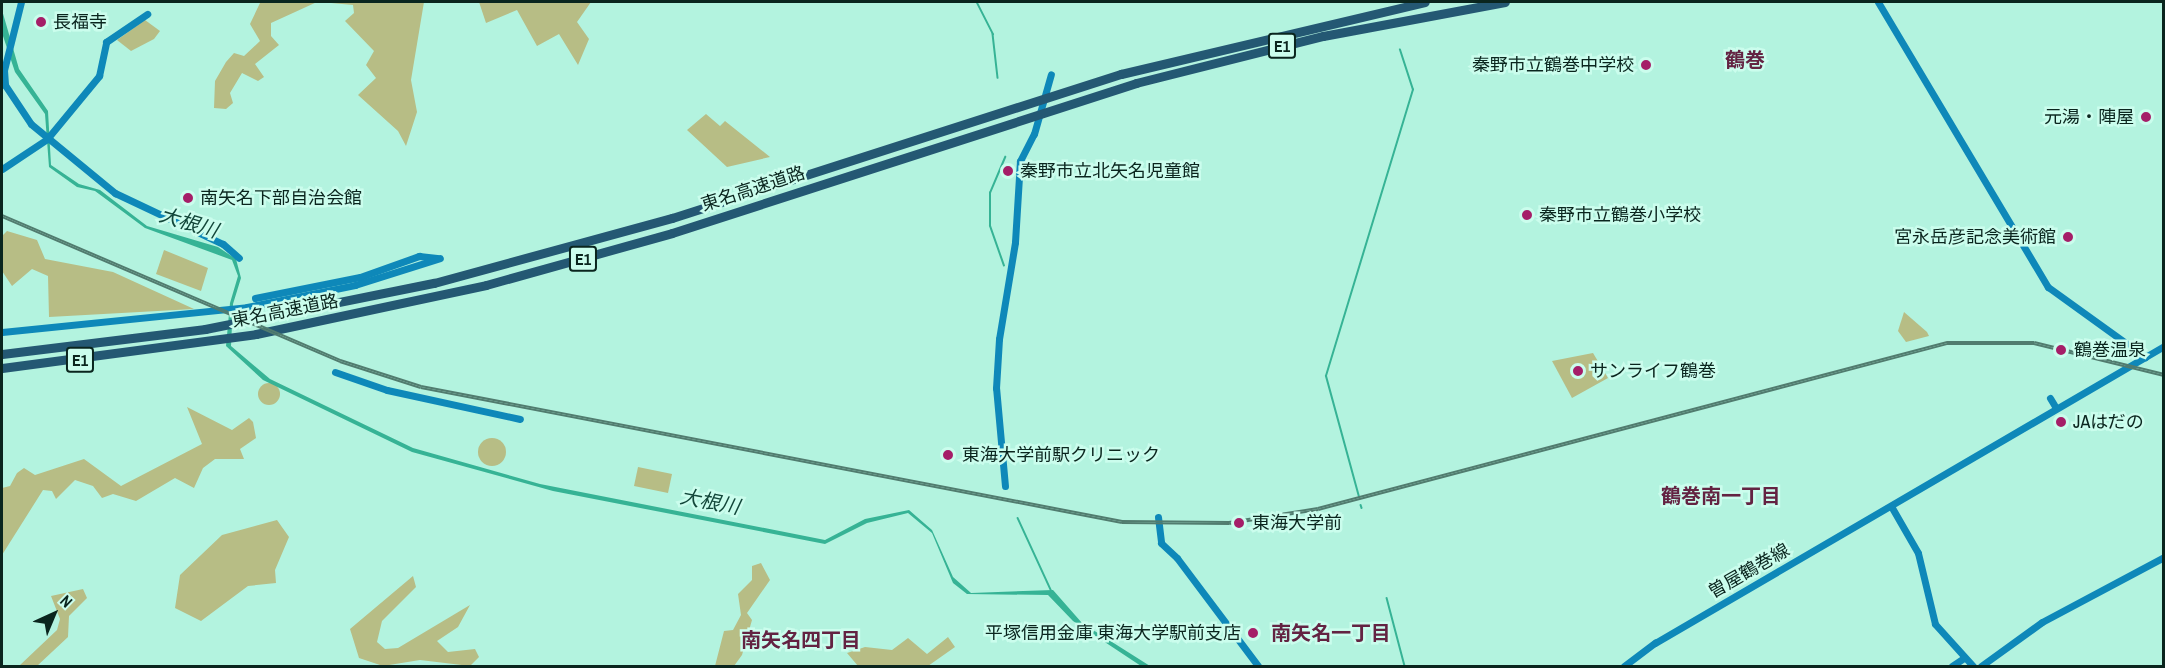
<!DOCTYPE html>
<meta charset="utf-8">
<style>
body{margin:0}
#map{position:relative;width:2165px;height:668px;overflow:hidden;background:#b3f3df;font-family:"Archivo Narrow","Noto Sans JP",sans-serif}
div>[style]{position:absolute}
[style*='--x']{left:calc(var(--x)*1px);top:calc(var(--y)*1px);width:calc(var(--w)*1px);rotate:calc(var(--a)*1deg)}
.green>*{inset:0;background:#b7bd85}
.round{border-radius:50%}
.water>*{inset:0;background:#36b395}
.stream>*{height:1.5px;margin:-0.75px;padding:0 0.75px;transform-origin:0.75px;border-radius:0.75px;background:#36b395}
.secondary>*{height:7px;margin:-3.5px;padding:0 3.5px;transform-origin:3.5px;border-radius:3.5px;background:#0e88b9}
.highway>*{height:9px;margin:-4.5px;padding:0 4.5px;transform-origin:4.5px;border-radius:4.5px;background:#245873}
.rail>*{height:4px;margin-top:-2px;transform-origin:0;background:repeating-linear-gradient(90deg,#cbfded 0 4.5px,#517c6f 0 9px);box-sizing:border-box;border-block:2px solid #517c6f}
.dots>*{width:16px;height:16px;translate:-50% -50%;box-sizing:border-box;border:3px solid #cbfded;border-radius:50%}
span{translate:-50% -50%;white-space:nowrap;text-align:center;line-height:1.15;-webkit-text-stroke:5px #cbfded;paint-order:stroke}
.shield-label span{padding:2px 4px;background:#cbfded;border:2px solid;border-radius:4px;-webkit-text-stroke-width:0}
.shield-label{font-size:16px;color:#0a251e;font-weight:700}
.poi-label{font-size:18px;color:#0a251e}
.left{translate:0 -50%;text-align:left}
.right{translate:-100% -50%;text-align:right}
.street-label{font-size:18px;color:#0a251e}
.neighbourhood-label{font-size:20px;color:#632342;font-weight:700}
.water-label{font-size:20px;color:#13473a;font-style:italic}
.frame{position:absolute;inset:0;border:3px solid #0a251e;pointer-events:none}
.north{position:absolute;left:24px;top:584px;width:60px;height:60px;-webkit-text-stroke:4px #cbfded;paint-order:stroke;rotate:44deg;font-size:16px;font-weight:700;line-height:24px;text-align:center;color:#0a251e}
.north::after{content:'';display:block;margin:auto;width:21px;height:27px;background:#0a251e;clip-path:polygon(50% 0,100% 100%,50% 72%,0 100%)}
</style>
<div id="map">
<div class="green">
<div style="clip-path:polygon(317px 2px,271px 23px,271px 36px,279px 45px,255px 64px,264px 77px,258px 81px,242px 73px,230px 93px,233px 103px,226px 109px,214px 108px,215px 81px,226px 62px,234px 53px,244px 56px,260px 41px,250px 24px,260px 3px)"></div>
<div style="clip-path:polygon(320px 2px,424px 2px,411px 80px,417px 112px,406px 146px,398px 131px,358px 95px,376px 78px,366px 65px,374px 51px,345px 21px,354px 13px,353px 5px)"></div>
<div style="clip-path:polygon(479px 2px,591px 2px,577px 22px,589px 39px,578px 65px,559px 34px,537px 46px,517px 10px,486px 23px)"></div>
<div style="clip-path:polygon(145px 20px,160px 31px,154px 39px,131px 51px,117px 40px)"></div>
<div style="clip-path:polygon(706px 114px,720px 126px,725px 121px,770px 157px,727px 167px,687px 130px)"></div>
<div style="clip-path:polygon(7px 231px,37px 240px,45px 259px,113px 272px,194px 309px,49px 317px,48px 276px,32px 269px,12px 286px,2px 271px,2px 236px)"></div>
<div style="clip-path:polygon(164px 250px,208px 268px,201px 291px,156px 274px)"></div>
<div style="clip-path:polygon(1904px 312px,1927px 332px,1929px 336px,1906px 342px,1898px 331px)"></div>
<div style="clip-path:polygon(1593px 353px,1608px 378px,1572px 398px,1552px 361px)"></div>
<div class="round" style="left:258px;top:383px;width:22px;height:22px"></div>
<div style="clip-path:polygon(187px 407px,232px 430px,249px 418px,253px 422px,256px 438px,240px 449px,244px 459px,215px 459px,203px 468px,194px 488px,175px 478px,136px 501px,113px 494px,102px 498px,93px 486px,75px 480px,56px 499px,52px 491px,43px 490px,2px 555px,2px 488px,10px 486px,17px 473px,24px 468px,35px 475px,84px 459px,121px 486px,202px 444px)"></div>
<div class="round" style="left:478px;top:438px;width:28px;height:28px"></div>
<div style="clip-path:polygon(638px 467px,672px 474px,668px 493px,634px 486px)"></div>
<div style="clip-path:polygon(277px 520px,289px 537px,275px 570px,276px 583px,248px 586px,201px 621px,175px 608px,180px 575px,222px 535px)"></div>
<div style="clip-path:polygon(761px 563px,770px 580px,747px 613px,752px 620px,742px 655px,734px 666px,715px 666px,724px 631px,733px 630px,741px 615px,738px 594px,752px 580px,752px 566px)"></div>
<div style="clip-path:polygon(413px 576px,416px 587px,382px 621px,377px 642px,385px 649px,398px 648px,470px 605px,458px 627px,437px 641px,448px 652px,475px 649px,479px 657px,470px 666px,420px 660px,383px 666px,359px 658px,350px 629px)"></div>
<div style="clip-path:polygon(83px 589px,87px 598px,69px 616px,68px 637px,37px 666px,19px 666px,57px 630px,60px 619px,51px 596px)"></div>
<div style="clip-path:polygon(948px 637px,955px 647px,928px 666px,858px 666px,847px 653px,865px 647px,892px 650px,908px 638px,927px 654px)"></div>
</div>
<div class="water">
<div style="clip-path:polygon(2px 10px,19px 69px,48px 111px,51px 165px,79px 184px,100px 190px,147px 226px,218px 247px,236px 259px,241px 278px,233px 304px,231px 346px,270px 379px,413px 448px,540px 484px,825px 540px,865px 519px,909px 510px,932px 530px,953px 577px,971px 593px,1053px 590px,1082px 623px,1150px 666px,1141px 666px,1073px 621px,1048px 595px,967px 594px,953px 583px,932px 533px,908px 513px,867px 523px,825px 544px,553px 491px,412px 452px,263px 380px,226px 346px,230px 303px,238px 276px,232px 260px,145px 228px,95px 191px,77px 187px,49px 167px,45px 114px,15px 72px,2px 33px)"></div>
</div>
<div class="stream">
<div style="--x:977;--y:2;--w:36;--a:63"></div>
<div style="--x:993;--y:34;--w:44;--a:83.5"></div>
<div style="--x:1004;--y:266;--w:42;--a:-109.3"></div>
<div style="--x:990;--y:226;--w:33;--a:-90"></div>
<div style="--x:990;--y:193;--w:39;--a:-67"></div>
<div style="--x:1359;--y:497;--w:125;--a:-105.3"></div>
<div style="--x:1326;--y:376;--w:299;--a:-73.1"></div>
<div style="--x:1413;--y:90;--w:42;--a:-108"></div>
<div style="--x:1361;--y:505;--w:3;--a:72"></div>
<div style="--x:1018;--y:518;--w:81;--a:65.3"></div>
<div style="--x:1387;--y:598;--w:70;--a:75.2"></div>
</div>
<div class="secondary">
<div style="--x:21;--y:2;--w:70;--a:104"></div>
<div style="--x:4;--y:70;--w:15;--a:86"></div>
<div style="--x:5;--y:85;--w:47;--a:56.3"></div>
<div style="--x:31;--y:124;--w:109;--a:39.4"></div>
<div style="--x:115;--y:193;--w:119;--a:25.3"></div>
<div style="--x:223;--y:244;--w:21;--a:41"></div>
<div style="--x:1878;--y:2;--w:332;--a:59.2"></div>
<div style="--x:2048;--y:287;--w:120;--a:35.8"></div>
<div style="--x:2;--y:169;--w:54;--a:-33.7"></div>
<div style="--x:47;--y:139;--w:82;--a:-50.5"></div>
<div style="--x:99;--y:76;--w:35;--a:-78"></div>
<div style="--x:106;--y:42;--w:50;--a:-34.3"></div>
<div style="--x:255;--y:298;--w:107;--a:-11.3"></div>
<div style="--x:360;--y:277;--w:63;--a:-19.6"></div>
<div style="--x:419;--y:256;--w:18;--a:6"></div>
<div style="--x:2;--y:332;--w:246;--a:-5.8"></div>
<div style="--x:247;--y:307;--w:110;--a:-11.5"></div>
<div style="--x:355;--y:285;--w:89;--a:-17.6"></div>
<div style="--x:335;--y:372;--w:55;--a:19.1"></div>
<div style="--x:387;--y:390;--w:136;--a:12.3"></div>
<div style="--x:2050;--y:398;--w:12;--a:59"></div>
<div style="--x:1005;--y:486;--w:98;--a:-95.2"></div>
<div style="--x:996;--y:388;--w:49;--a:-86.5"></div>
<div style="--x:999;--y:339;--w:98;--a:-80.6"></div>
<div style="--x:1015;--y:242;--w:81;--a:-86.5"></div>
<div style="--x:1020;--y:161;--w:30;--a:-63"></div>
<div style="--x:1034;--y:134;--w:62;--a:-74.2"></div>
<div style="--x:1891;--y:506;--w:54;--a:60.1"></div>
<div style="--x:1918;--y:553;--w:73;--a:76.5"></div>
<div style="--x:1935;--y:624;--w:57;--a:47.9"></div>
<div style="--x:1158;--y:517;--w:26;--a:83"></div>
<div style="--x:1161;--y:543;--w:22;--a:43"></div>
<div style="--x:1177;--y:558;--w:135;--a:53.1"></div>
<div style="--x:1624;--y:666;--w:39;--a:-37"></div>
<div style="--x:1655;--y:643;--w:589;--a:-30.26"></div>
<div style="--x:1952;--y:666;--w:14;--a:-34"></div>
<div style="--x:1981;--y:666;--w:75;--a:-35.8"></div>
<div style="--x:2042;--y:622;--w:138;--a:-28"></div>
</div>
<div class="highway">
<div style="--x:2;--y:354;--w:205;--a:-7"></div>
<div style="--x:205;--y:329;--w:234;--a:-11.4"></div>
<div style="--x:434;--y:283;--w:247;--a:-15.3"></div>
<div style="--x:672;--y:218;--w:472;--a:-17.8"></div>
<div style="--x:1121;--y:74;--w:312;--a:-13.3"></div>
<div style="--x:2;--y:368;--w:256;--a:-7.6"></div>
<div style="--x:256;--y:334;--w:235;--a:-12"></div>
<div style="--x:486;--y:285;--w:193;--a:-15.6"></div>
<div style="--x:672;--y:233;--w:488;--a:-17.9"></div>
<div style="--x:1136;--y:83;--w:193;--a:-14.1"></div>
<div style="--x:1323;--y:36;--w:185;--a:-10.6"></div>
</div>
<div class="rail">
<div style="--x:2;--y:216;--w:368;--a:23.2"></div>
<div style="--x:340;--y:361;--w:85;--a:17.8"></div>
<div style="--x:421;--y:387;--w:714;--a:10.9"></div>
<div style="--x:1122;--y:522;--w:107;--a:0.5"></div>
<div style="--x:1229;--y:523;--w:90;--a:-8.9"></div>
<div style="--x:1318;--y:509;--w:651;--a:-14.78"></div>
<div style="--x:1947;--y:343;--w:87;--a:0"></div>
<div style="--x:2034;--y:343;--w:134;--a:13.8"></div>
</div>
<div class="dots">
<div style="left:41px;top:22px;background:#a51e68"></div>
<div style="left:1646px;top:65px;background:#a51e68"></div>
<div style="left:2146px;top:117px;background:#a51e68"></div>
<div style="left:1008px;top:171px;background:#a51e68"></div>
<div style="left:188px;top:198px;background:#a51e68"></div>
<div style="left:1527px;top:215px;background:#a51e68"></div>
<div style="left:2068px;top:237px;background:#a51e68"></div>
<div style="left:2061px;top:350px;background:#a51e68"></div>
<div style="left:1578px;top:371px;background:#a51e68"></div>
<div style="left:2061px;top:422px;background:#a51e68"></div>
<div style="left:948px;top:455px;background:#a51e68"></div>
<div style="left:1239px;top:523px;background:#a51e68"></div>
<div style="left:1253px;top:633px;background:#a51e68"></div>
</div>
<div class="shield-label">
<span style="left:1282px;top:46px">E1</span>
<span style="left:583px;top:259px">E1</span>
<span style="left:80px;top:360px">E1</span>
</div>
<div class="poi-label">
<span class="left" style="left:53px;top:22px">長福寺</span>
<span class="right" style="left:1634px;top:65px">秦野市立鶴巻中学校</span>
<span class="right" style="left:2134px;top:117px">元湯・陣屋</span>
<span class="left" style="left:1020px;top:171px">秦野市立北矢名児童館</span>
<span class="left" style="left:200px;top:198px">南矢名下部自治会館</span>
<span class="left" style="left:1539px;top:215px">秦野市立鶴巻小学校</span>
<span class="right" style="left:2056px;top:237px">宮永岳彦記念美術館</span>
<span class="left" style="left:2074px;top:350px">鶴巻温泉</span>
<span class="left" style="left:1590px;top:371px">サンライフ鶴巻</span>
<span class="left" style="left:2073px;top:422px">JAはだの</span>
<span class="left" style="left:962px;top:455px">東海大学前駅クリニック</span>
<span class="left" style="left:1252px;top:523px">東海大学前</span>
<span class="right" style="left:1241px;top:633px">平塚信用金庫 東海大学駅前支店</span>
</div>
<div class="street-label">
<span style="left:753px;top:189px;rotate:-18deg">東名高速道路</span>
<span style="left:285px;top:311px;rotate:-11deg">東名高速道路</span>
<span style="left:1749px;top:571px;rotate:-30deg">曽屋鶴巻線</span>
</div>
<div class="neighbourhood-label">
<span style="left:1745px;top:59px">鶴巻</span>
<span style="left:1721px;top:495px">鶴巻南一丁目</span>
<span style="left:1331px;top:632px">南矢名一丁目</span>
<span style="left:801px;top:639px">南矢名四丁目</span>
</div>
<div class="water-label">
<span style="left:189px;top:222px;rotate:17deg">大根川</span>
<span style="left:710px;top:501px;rotate:11deg">大根川</span>
</div>
<div class="frame"></div>
<div class="north">N</div>
</div>
